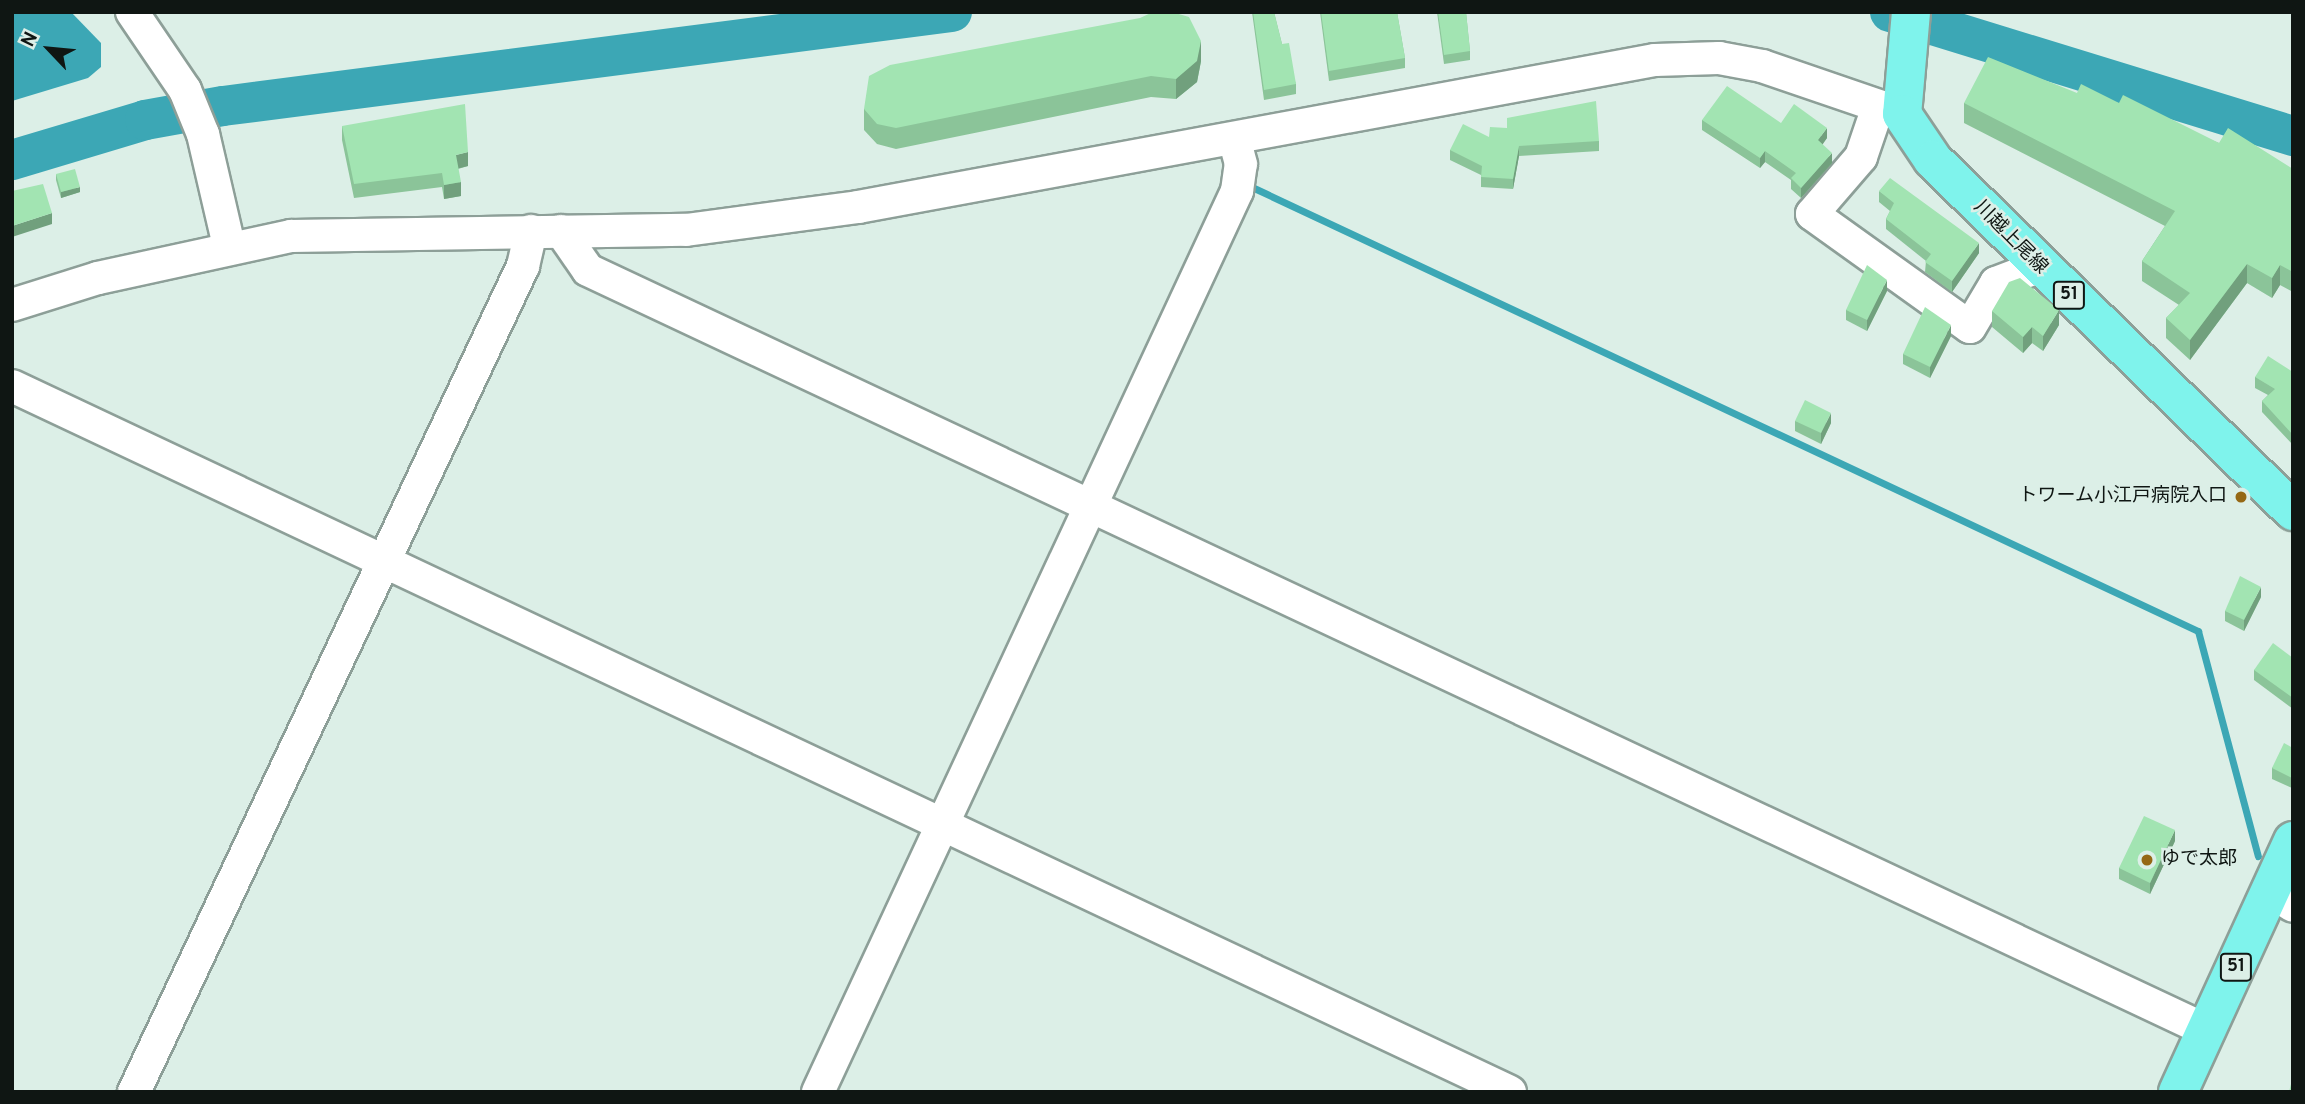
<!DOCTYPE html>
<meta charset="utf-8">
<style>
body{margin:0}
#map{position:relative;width:2305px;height:1104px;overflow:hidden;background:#dcefe7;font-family:Overpass,"Noto Sans JP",sans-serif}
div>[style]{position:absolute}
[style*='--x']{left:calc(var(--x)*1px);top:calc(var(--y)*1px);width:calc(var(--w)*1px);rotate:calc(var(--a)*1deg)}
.water>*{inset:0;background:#3ca7b5}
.stream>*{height:7px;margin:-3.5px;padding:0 3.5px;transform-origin:3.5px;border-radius:3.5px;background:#3ca7b5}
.river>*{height:40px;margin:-20px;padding:0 20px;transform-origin:20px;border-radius:20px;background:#3ca7b5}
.roads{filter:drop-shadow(2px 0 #8d9f98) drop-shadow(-2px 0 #8d9f98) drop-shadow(0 2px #8d9f98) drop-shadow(0 -2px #8d9f98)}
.minor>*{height:32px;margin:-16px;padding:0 16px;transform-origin:16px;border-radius:16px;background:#fff}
.major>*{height:38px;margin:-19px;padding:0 19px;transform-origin:19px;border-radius:19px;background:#7ff3ec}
.wall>*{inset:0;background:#8bc499}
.shaded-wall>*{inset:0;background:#71a07d}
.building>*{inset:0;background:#a2e4b2}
.dots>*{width:19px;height:19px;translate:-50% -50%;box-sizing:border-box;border:4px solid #dcefe7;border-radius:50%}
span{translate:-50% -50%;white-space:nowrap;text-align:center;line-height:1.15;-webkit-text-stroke:5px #dcefe7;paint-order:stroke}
.shield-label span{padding:2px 5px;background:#dcefe7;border:2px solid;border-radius:5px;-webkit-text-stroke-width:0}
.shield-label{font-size:18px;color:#0f1613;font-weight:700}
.street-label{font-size:19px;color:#0f1613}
.poi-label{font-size:19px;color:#0f1613}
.right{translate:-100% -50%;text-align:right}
.left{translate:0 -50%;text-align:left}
.frame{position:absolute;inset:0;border:14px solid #0f1613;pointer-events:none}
.north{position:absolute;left:14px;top:14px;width:70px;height:70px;-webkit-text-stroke:5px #dcefe7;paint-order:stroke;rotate:296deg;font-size:19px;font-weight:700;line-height:28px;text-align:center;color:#0f1613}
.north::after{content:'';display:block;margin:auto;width:24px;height:32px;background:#0f1613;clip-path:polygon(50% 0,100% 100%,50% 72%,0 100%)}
</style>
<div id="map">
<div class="water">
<div style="clip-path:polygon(12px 12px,71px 12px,101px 43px,101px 67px,88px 78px,12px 101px)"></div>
</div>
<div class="stream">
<div style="--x:1254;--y:188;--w:1043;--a:25.14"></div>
<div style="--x:2198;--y:631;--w:233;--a:75.1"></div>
</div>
<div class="river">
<div style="--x:1890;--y:12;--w:422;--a:17.1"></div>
<div style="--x:12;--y:160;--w:139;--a:-16.7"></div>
<div style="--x:145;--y:120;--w:79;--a:-10.2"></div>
<div style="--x:223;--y:106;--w:735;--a:-7.35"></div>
</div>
<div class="roads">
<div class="minor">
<div style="--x:132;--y:12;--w:94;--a:55.8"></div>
<div style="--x:185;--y:90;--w:48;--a:67.8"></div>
<div style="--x:203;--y:134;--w:115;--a:76.9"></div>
<div style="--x:1878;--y:107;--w:53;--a:108.8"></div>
<div style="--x:1861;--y:157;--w:75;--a:130.7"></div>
<div style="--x:1812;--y:214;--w:194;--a:35.6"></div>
<div style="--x:1970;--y:327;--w:51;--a:-59.4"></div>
<div style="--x:1996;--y:283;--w:45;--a:-20.9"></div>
<div style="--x:561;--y:231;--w:47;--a:55.3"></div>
<div style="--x:588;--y:270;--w:1788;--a:25.16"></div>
<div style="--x:12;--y:305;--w:90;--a:-17.4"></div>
<div style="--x:98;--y:278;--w:198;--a:-12.3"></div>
<div style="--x:291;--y:236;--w:395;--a:-0.9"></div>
<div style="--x:686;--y:230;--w:174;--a:-7.6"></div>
<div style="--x:858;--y:207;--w:810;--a:-10.45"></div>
<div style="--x:1655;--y:60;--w:64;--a:-1.8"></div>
<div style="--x:1719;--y:58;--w:44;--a:10.5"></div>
<div style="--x:1762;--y:66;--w:148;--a:18.9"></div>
<div style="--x:12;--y:386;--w:1656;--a:25.23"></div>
<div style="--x:2270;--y:891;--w:27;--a:33"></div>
<div style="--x:134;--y:1092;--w:913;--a:-64.78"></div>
<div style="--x:523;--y:266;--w:36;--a:-77"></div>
<div style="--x:818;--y:1092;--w:994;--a:-65.06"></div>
<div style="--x:1237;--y:191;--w:27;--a:-82"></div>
<div style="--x:1241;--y:164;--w:23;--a:-105"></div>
</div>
<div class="major">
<div style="--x:1911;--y:12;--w:102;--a:95"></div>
<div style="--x:1902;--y:114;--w:55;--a:56"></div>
<div style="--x:1933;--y:160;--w:503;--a:44.27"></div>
<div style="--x:2178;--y:1092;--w:276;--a:-65.4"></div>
</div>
</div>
<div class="wall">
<div style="clip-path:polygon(1252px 12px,1274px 12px,1282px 44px,1296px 84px,1296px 94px,1264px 100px)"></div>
<div style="clip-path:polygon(1320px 12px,1397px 12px,1405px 58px,1405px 68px,1329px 81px)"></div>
<div style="clip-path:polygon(1437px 12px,1466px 12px,1470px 51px,1470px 60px,1444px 64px)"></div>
<div style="clip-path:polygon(1201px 61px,1197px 82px,1176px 99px,1151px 97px,896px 149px,877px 144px,864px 130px,864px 109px)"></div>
<div style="clip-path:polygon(2077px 93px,2119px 103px,2219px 143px,2293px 169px,2293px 292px,2280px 285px,2272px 298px,2247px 283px,2190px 360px,2166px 338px,2166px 318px,2179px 305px,2142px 281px,2142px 261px,2165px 226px,1964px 123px,1964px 103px)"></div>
<div style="clip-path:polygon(1702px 120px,1781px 123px,1827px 138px,1822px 144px,1832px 163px,1801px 198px,1791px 189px,1791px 180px,1765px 162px,1760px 168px,1702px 130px)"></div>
<div style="clip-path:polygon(342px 126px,468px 166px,458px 169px,461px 196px,444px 199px,442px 187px,354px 198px,342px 140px)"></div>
<div style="clip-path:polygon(1489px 137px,1599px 141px,1599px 151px,1519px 156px,1513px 189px,1481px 187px,1481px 175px,1450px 160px,1450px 150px)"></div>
<div style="clip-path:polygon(56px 174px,80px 192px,61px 198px,56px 180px)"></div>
<div style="clip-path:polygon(1879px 191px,1979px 253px,1952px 292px,1925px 272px,1926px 261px,1886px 229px,1886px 219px,1890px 211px,1879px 202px)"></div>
<div style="clip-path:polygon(1887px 291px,1867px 331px,1846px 320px,1846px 310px)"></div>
<div style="clip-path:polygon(1992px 311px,2059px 325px,2043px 351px,2032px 343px,2023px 353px,1992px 327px)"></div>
<div style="clip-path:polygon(1951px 336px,1930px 378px,1903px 364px,1903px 354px)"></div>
<div style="clip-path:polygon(2293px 372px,2293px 445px,2262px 412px,2262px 401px,2268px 395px,2255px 388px,2255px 377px)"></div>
<div style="clip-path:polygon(1795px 421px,1831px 423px,1821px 444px,1795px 431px)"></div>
<div style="clip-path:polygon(2261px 597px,2244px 631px,2225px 621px,2225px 611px)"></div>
<div style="clip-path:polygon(2293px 658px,2293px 709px,2254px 680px,2254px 670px)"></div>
<div style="clip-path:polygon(2293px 748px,2292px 788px,2272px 779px,2272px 768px)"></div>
<div style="clip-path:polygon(2175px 841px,2150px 894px,2119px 879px,2119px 868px)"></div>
</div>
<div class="shaded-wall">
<div style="clip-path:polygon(1201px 41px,1201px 61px,1197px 82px,1176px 99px,1176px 79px)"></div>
<div style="clip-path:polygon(1827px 128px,1827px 138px,1818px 151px,1818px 140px)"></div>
<div style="clip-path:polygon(1519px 146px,1519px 156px,1513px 189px,1513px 179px)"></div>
<div style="clip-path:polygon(1765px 151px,1765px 162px,1760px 168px,1760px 158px)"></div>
<div style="clip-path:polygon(468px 152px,468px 166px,456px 169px,456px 155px)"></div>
<div style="clip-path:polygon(1832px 153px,1832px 163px,1801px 198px,1801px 188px)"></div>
<div style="clip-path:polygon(461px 182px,461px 196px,444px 199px,444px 185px)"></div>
<div style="clip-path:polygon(80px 187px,80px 192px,61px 198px,61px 192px)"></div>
<div style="clip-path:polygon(52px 213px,52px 224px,12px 237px,12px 226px)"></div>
<div style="clip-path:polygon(1979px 243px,1979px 253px,1952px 292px,1952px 281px)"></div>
<div style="clip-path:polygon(2247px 264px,2247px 283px,2190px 360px,2190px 340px)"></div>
<div style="clip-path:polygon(2280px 265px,2280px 285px,2272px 298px,2272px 278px)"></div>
<div style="clip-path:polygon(1887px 280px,1887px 291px,1867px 331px,1867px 320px)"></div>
<div style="clip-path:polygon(2059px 310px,2059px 325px,2043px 351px,2043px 336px)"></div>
<div style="clip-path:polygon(1951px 325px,1951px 336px,1930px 378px,1930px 367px)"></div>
<div style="clip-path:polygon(2032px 327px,2032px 343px,2023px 353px,2023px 337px)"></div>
<div style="clip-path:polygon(1831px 413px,1831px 423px,1821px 444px,1821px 433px)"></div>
<div style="clip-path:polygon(2261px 587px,2261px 597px,2244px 631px,2244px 620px)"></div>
<div style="clip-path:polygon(2175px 830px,2175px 841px,2150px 894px,2150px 883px)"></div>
</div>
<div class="building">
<div style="clip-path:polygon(1153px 12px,1172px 12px,1189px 17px,1201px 41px,1197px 61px,1176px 79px,1151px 76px,896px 128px,877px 124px,864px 109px,869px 76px,890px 65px,1140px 18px)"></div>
<div style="clip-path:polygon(1253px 12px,1274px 12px,1282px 44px,1289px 43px,1296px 84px,1264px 90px)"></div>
<div style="clip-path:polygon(1321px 12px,1397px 12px,1405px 58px,1329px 71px)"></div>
<div style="clip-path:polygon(1438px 12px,1466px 12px,1470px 51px,1444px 55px)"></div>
<div style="clip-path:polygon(1988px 57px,2077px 93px,2081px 84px,2119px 103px,2123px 95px,2219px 143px,2228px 128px,2293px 169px,2293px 272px,2280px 265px,2272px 278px,2247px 264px,2190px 340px,2166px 318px,2190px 293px,2142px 261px,2175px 211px,1964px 103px)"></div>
<div style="clip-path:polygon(1727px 86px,1781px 123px,1794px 104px,1827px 128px,1818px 140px,1832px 153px,1801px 188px,1791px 178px,1796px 173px,1765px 151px,1760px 158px,1702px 120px)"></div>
<div style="clip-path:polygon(1596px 101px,1599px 141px,1519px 146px,1513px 179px,1481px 177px,1482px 166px,1450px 150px,1463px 124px,1489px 137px,1490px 127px,1507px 128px,1507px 118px)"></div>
<div style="clip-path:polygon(465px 104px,468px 152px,456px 155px,461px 182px,444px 185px,442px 173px,354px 184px,342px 126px)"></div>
<div style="clip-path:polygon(75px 169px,80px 187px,61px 192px,56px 174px)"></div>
<div style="clip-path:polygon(1890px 178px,1979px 243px,1952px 281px,1925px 262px,1931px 254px,1886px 219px,1894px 203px,1879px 191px)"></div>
<div style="clip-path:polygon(43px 184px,52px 213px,12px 226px,12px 191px)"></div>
<div style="clip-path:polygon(1867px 265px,1887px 280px,1867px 320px,1846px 310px)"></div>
<div style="clip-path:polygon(2020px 278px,2059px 310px,2043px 336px,2032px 327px,2023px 337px,1992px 311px,2009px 282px)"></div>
<div style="clip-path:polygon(1925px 307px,1951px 325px,1930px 367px,1903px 354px)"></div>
<div style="clip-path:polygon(2268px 356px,2293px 372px,2293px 435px,2262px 401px,2275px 389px,2255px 377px)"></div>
<div style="clip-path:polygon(1805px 400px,1831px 413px,1821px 433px,1795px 421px)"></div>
<div style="clip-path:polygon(2240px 576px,2261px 587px,2244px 620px,2225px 611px)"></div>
<div style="clip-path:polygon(2273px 643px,2293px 658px,2293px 698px,2254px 670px)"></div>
<div style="clip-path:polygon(2284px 743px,2293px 748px,2292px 778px,2272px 768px)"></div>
<div style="clip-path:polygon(2144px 816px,2175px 830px,2150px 883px,2119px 868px)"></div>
<div style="clip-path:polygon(2293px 1076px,2293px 1092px,2289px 1092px)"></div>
</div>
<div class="dots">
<div style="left:2241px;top:497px;background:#956815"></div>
<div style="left:2147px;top:860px;background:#956815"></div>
</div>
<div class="shield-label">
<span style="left:2069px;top:295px">51</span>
<span style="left:2236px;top:967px">51</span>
</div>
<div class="street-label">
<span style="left:2010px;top:238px;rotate:45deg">川越上尾線</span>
</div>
<div class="poi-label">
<span class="right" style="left:2227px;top:497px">トワーム小江戸病院入口</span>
<span class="left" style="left:2161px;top:860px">ゆで太郎</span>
</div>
<div class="frame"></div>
<div class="north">N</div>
</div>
